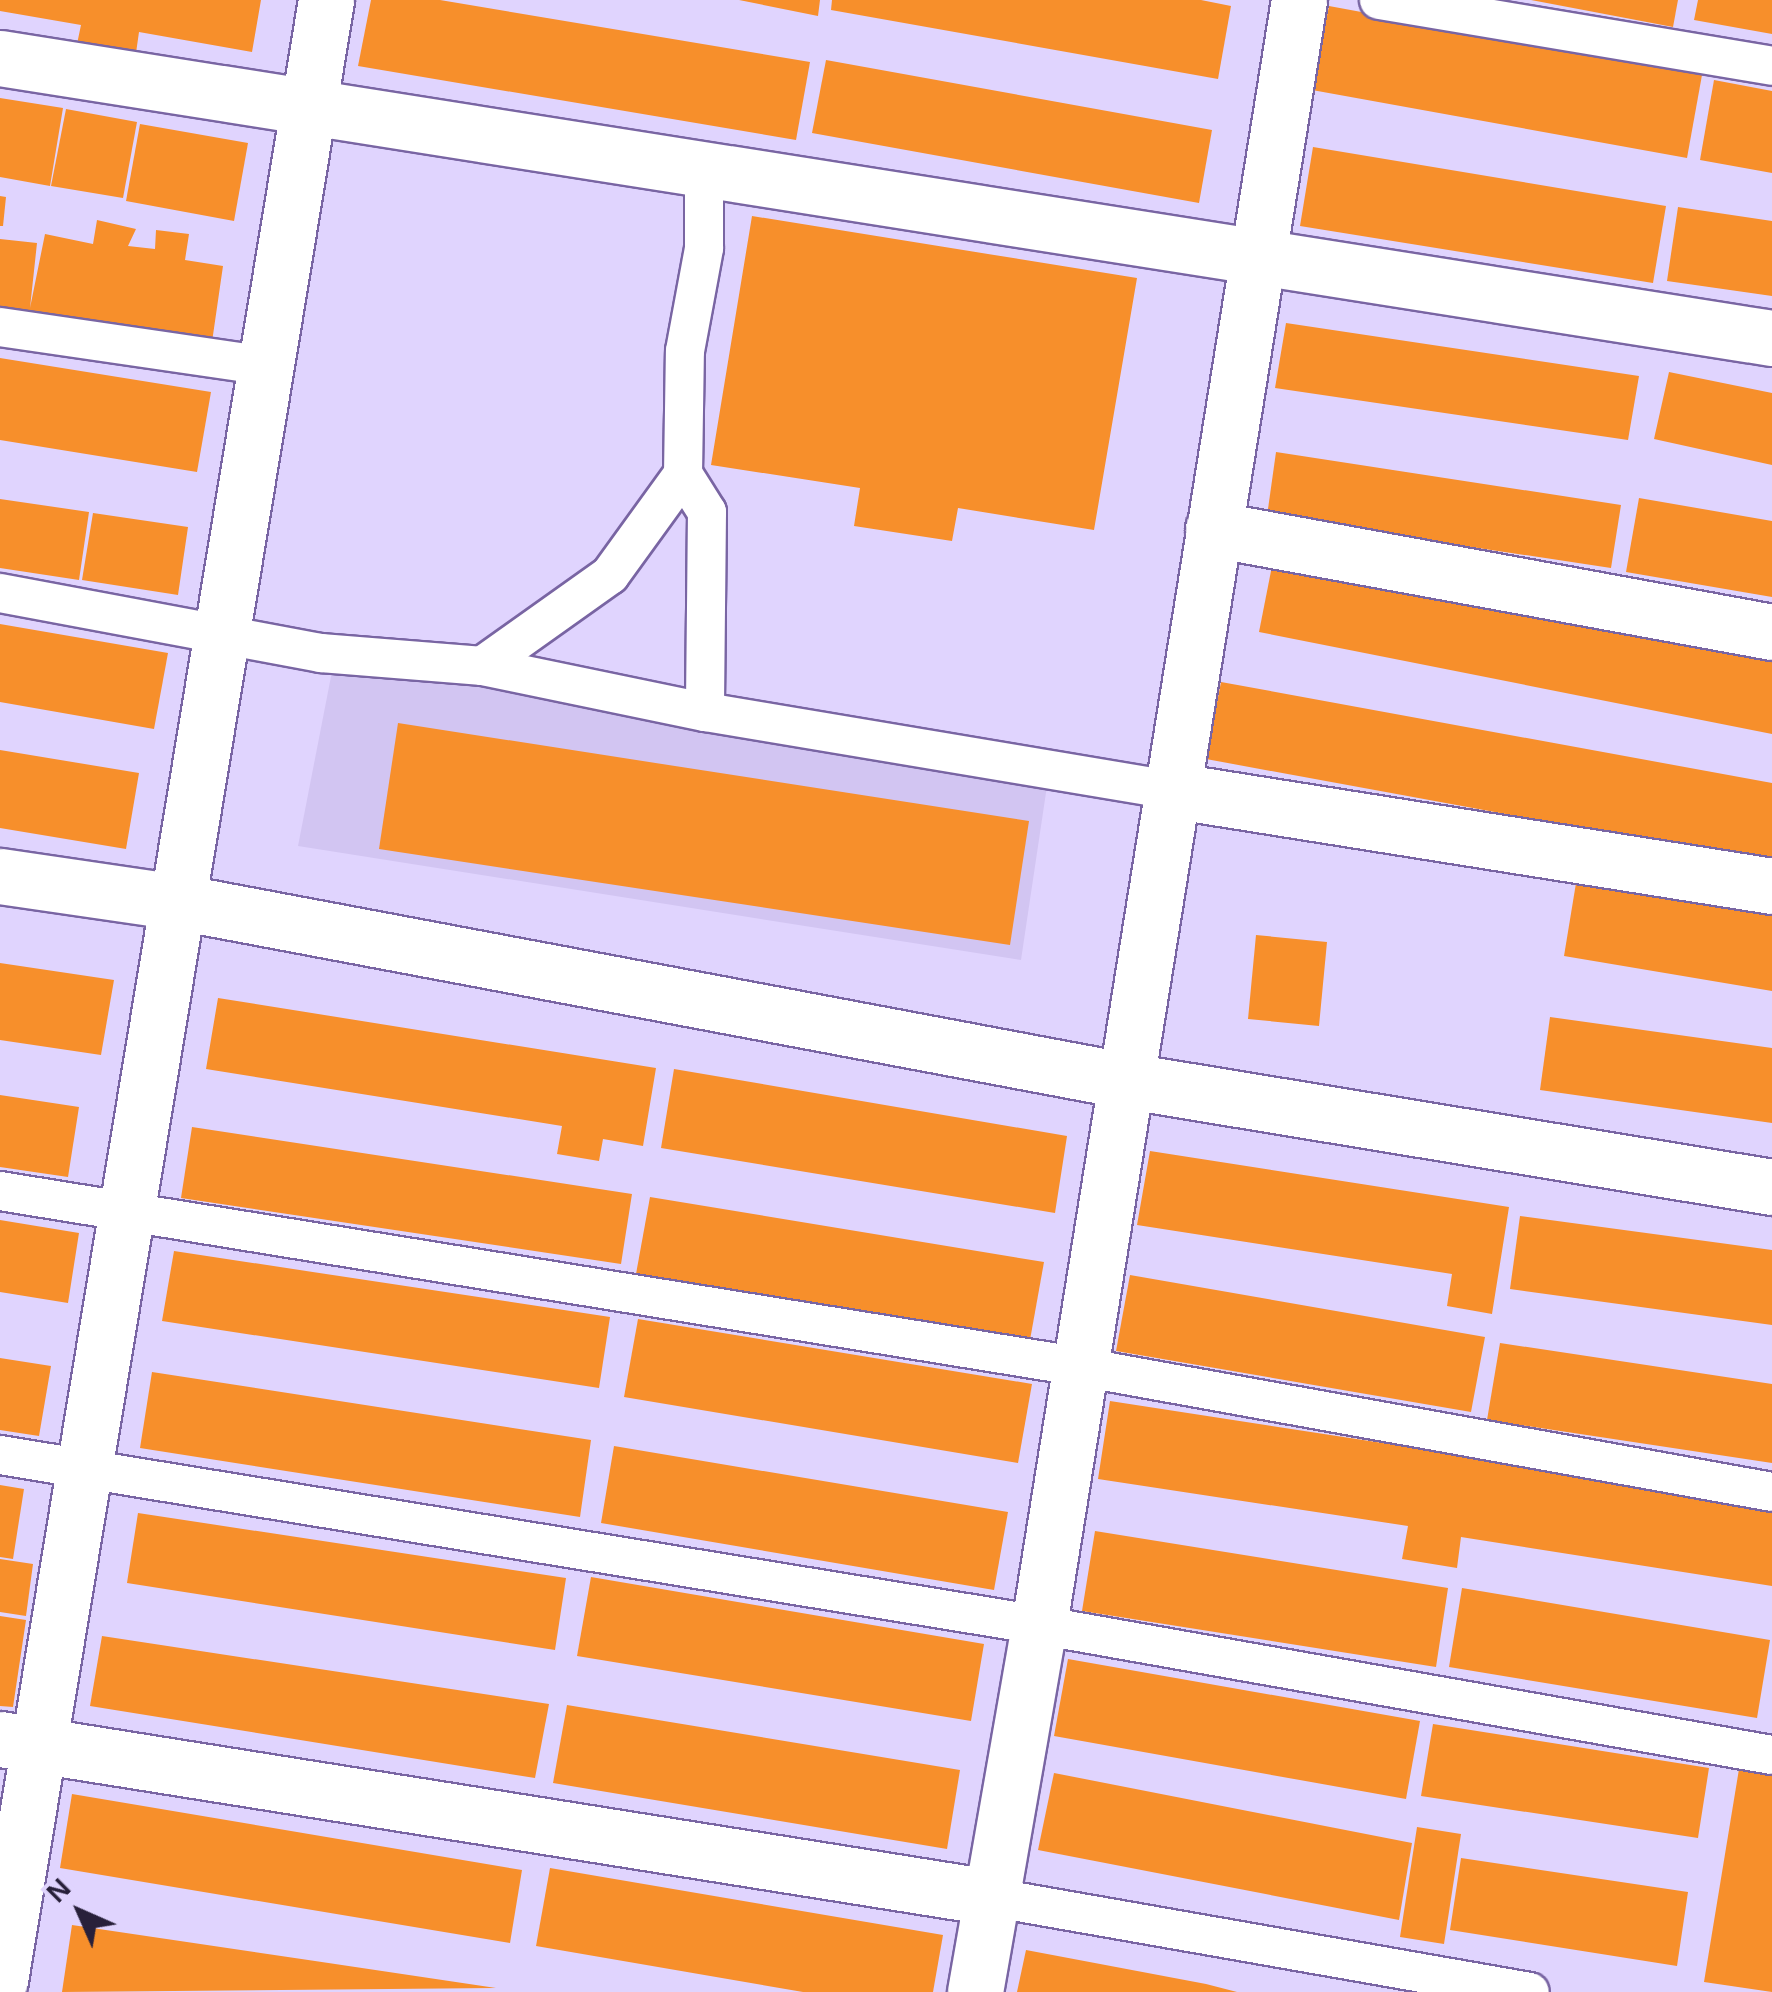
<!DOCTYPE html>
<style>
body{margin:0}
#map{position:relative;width:1772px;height:1992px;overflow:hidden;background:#e0d4fe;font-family:Arial,sans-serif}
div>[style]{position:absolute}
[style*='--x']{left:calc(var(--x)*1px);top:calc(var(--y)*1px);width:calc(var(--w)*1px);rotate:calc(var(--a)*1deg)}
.built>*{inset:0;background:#d2c5f2}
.building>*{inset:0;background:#f78f2b}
.roads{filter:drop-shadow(2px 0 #7965a3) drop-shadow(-2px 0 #7965a3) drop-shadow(0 2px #7965a3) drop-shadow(0 -2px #7965a3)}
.service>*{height:38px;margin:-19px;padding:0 19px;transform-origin:19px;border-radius:19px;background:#fff}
.minor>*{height:55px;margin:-27.5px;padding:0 27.5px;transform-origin:27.5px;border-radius:27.5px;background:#fff}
span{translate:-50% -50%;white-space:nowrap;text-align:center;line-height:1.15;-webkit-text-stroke:9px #e0d4fe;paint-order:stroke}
.north{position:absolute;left:30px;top:1862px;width:100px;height:100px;-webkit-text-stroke:8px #e0d4fe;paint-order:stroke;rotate:315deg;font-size:28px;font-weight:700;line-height:40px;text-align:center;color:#28203a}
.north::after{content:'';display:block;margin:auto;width:35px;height:45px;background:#28203a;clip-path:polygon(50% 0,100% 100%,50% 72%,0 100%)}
</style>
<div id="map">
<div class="built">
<div style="clip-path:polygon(334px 661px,1047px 786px,1021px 960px,298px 846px)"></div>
</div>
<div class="building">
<div style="clip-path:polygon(0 0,261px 0,252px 52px,139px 32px,136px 53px,77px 44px,81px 25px,0 11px)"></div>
<div style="clip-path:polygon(371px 0,440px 0,810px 62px,796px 140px,358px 66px)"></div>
<div style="clip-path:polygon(739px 0,820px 0,818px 16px)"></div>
<div style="clip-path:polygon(832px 0,1201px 0,1231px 6px,1218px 79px,831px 10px)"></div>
<div style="clip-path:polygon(1531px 0,1678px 0,1673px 27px)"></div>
<div style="clip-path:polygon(1698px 0,1772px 0,1772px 34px,1694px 20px)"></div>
<div style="clip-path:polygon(1329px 6px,1702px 75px,1687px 158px,1312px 90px)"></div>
<div style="clip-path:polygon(826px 60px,1212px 130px,1199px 203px,812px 133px)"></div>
<div style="clip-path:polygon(1714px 80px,1772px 91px,1772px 173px,1700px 160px)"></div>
<div style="clip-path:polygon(0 98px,63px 108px,50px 186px,0 177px)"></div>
<div style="clip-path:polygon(66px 109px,137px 122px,123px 198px,51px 186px)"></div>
<div style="clip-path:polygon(140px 124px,248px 143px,234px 221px,126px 201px)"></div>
<div style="clip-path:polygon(1313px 147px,1666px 206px,1653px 283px,1300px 226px)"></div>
<div style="clip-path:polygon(0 196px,6px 197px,3px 226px,0 226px)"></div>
<div style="clip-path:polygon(1678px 207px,1772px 221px,1772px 296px,1667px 281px)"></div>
<div style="clip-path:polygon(752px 216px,1137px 278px,1094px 530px,958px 508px,952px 541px,854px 526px,860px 488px,711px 465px)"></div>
<div style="clip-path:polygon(97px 220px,136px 229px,128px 246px,155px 249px,156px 230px,189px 234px,185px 260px,223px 266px,212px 342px,0 310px,0 239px,37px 243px,30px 308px,45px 234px,93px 244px)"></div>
<div style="clip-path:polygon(1286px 323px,1639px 376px,1628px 440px,1275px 388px)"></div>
<div style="clip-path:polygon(0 358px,211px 392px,197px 472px,0 440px)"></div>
<div style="clip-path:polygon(1669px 372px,1772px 393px,1772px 465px,1654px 439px)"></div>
<div style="clip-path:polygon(1276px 452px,1621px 505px,1611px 568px,1267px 516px)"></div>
<div style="clip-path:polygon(1639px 498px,1772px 521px,1772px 597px,1626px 572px)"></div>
<div style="clip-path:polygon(0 499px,89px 512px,79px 580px,0 568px)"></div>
<div style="clip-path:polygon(93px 513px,188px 527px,178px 595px,82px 580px)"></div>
<div style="clip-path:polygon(1273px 561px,1772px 661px,1772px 734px,1259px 632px)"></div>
<div style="clip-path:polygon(0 624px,168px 653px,154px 729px,0 702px)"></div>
<div style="clip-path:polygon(1221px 682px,1772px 783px,1772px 863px,1206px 759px)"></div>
<div style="clip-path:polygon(398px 723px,1029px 821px,1010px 945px,379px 849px)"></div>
<div style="clip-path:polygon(0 750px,139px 773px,126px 849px,0 828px)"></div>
<div style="clip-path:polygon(1577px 877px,1772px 911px,1772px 991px,1564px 956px)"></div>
<div style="clip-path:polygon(1256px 935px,1327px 942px,1319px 1026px,1248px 1019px)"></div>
<div style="clip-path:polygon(0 963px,114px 980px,101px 1055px,0 1040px)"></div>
<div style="clip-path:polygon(218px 998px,656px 1068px,643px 1146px,603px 1139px,599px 1161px,557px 1154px,562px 1126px,206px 1069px)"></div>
<div style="clip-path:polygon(1550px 1017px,1772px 1048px,1772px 1123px,1540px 1090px)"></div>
<div style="clip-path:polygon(674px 1069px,1067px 1136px,1055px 1213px,661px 1148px)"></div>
<div style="clip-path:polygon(0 1095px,79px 1107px,68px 1177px,0 1167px)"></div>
<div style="clip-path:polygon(192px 1127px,632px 1194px,621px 1264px,181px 1198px)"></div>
<div style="clip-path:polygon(1150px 1151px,1509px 1207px,1492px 1314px,1447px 1306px,1452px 1274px,1137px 1225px)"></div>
<div style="clip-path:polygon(650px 1197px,1044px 1262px,1030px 1340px,636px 1274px)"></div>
<div style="clip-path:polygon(1520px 1216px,1772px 1250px,1772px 1325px,1510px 1289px)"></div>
<div style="clip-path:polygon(0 1220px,79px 1233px,68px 1303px,0 1292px)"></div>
<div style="clip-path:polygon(174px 1251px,610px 1317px,599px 1388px,162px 1321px)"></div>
<div style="clip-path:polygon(1130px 1275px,1485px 1337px,1471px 1412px,1116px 1351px)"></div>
<div style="clip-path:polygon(638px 1319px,1032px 1384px,1018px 1463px,624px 1397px)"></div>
<div style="clip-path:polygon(1500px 1343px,1772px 1384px,1772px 1463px,1487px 1420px)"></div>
<div style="clip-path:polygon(0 1358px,51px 1366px,39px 1436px,0 1430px)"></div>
<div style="clip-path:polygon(152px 1372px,591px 1440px,580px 1517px,140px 1448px)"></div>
<div style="clip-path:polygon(1110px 1401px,1772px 1503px,1772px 1586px,1461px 1537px,1457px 1568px,1402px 1559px,1408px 1526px,1098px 1479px)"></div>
<div style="clip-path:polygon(614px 1446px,1008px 1512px,994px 1590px,601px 1523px)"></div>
<div style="clip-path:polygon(0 1485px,24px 1489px,13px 1559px,0 1557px)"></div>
<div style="clip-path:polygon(138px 1513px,566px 1578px,555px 1650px,127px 1583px)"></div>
<div style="clip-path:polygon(1095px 1531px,1448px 1588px,1436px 1667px,1082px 1611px)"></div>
<div style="clip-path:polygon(0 1559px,33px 1564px,26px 1616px,0 1612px)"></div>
<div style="clip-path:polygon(591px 1577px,984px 1644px,971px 1721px,577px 1656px)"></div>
<div style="clip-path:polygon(1462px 1588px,1770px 1640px,1757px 1718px,1449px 1667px)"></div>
<div style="clip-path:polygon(0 1616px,26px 1620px,13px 1707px,0 1706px)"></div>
<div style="clip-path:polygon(102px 1636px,549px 1704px,535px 1778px,90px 1706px)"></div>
<div style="clip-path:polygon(1068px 1659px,1420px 1721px,1406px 1799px,1054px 1736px)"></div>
<div style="clip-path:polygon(567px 1705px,960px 1770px,947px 1849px,553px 1783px)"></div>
<div style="clip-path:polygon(1433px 1724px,1709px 1768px,1698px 1838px,1421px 1796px)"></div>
<div style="clip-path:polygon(1739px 1769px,1772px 1774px,1772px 1992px,1704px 1982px)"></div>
<div style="clip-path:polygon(1054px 1773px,1412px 1843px,1399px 1920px,1038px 1850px)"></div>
<div style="clip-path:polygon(72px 1794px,522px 1870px,510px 1943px,60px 1868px)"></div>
<div style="clip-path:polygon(1417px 1827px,1461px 1834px,1444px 1944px,1400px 1937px)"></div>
<div style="clip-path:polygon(1461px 1858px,1688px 1892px,1677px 1966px,1450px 1930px)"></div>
<div style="clip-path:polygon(550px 1868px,943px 1935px,933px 1992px,803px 1992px,536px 1946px)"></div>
<div style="clip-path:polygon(72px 1925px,315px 1961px,496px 1988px,62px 1992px)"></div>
<div style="clip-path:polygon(1026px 1950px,1206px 1984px,1237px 1992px,1017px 1992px)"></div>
</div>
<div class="roads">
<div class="service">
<div style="--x:1379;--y:0;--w:399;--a:9.5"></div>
<div style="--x:0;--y:327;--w:270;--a:8.3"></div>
<div style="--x:683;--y:474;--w:45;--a:57.7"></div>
<div style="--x:707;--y:512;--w:200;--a:90.6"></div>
<div style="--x:705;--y:712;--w:471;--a:9.5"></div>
<div style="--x:0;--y:593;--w:327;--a:10.6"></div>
<div style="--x:321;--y:653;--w:162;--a:4.6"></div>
<div style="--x:482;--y:666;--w:157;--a:-35.4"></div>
<div style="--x:610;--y:575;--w:125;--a:-54.1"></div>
<div style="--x:683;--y:474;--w:123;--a:-89.1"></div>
<div style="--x:685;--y:351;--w:105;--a:-79.5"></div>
<div style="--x:704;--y:248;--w:77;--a:-90"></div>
<div style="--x:482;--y:666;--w:228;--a:11.7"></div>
<div style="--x:0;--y:1191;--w:1090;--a:9.24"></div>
<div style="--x:1076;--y:1366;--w:707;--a:10.26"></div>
<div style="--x:0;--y:1455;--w:1053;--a:9.29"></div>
<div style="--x:1039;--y:1625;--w:744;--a:10.06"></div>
<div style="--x:990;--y:1897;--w:548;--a:9.98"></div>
</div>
<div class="minor">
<div style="--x:0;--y:58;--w:1794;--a:8.98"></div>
<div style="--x:1213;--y:529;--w:568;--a:10.44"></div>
<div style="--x:1170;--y:790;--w:610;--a:9.06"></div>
<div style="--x:0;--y:876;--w:181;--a:8.3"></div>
<div style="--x:179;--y:902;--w:961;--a:10.68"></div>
<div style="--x:1123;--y:1080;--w:658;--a:9.36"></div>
<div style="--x:0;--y:1739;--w:1003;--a:9.07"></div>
<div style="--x:0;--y:1980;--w:2007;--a:-80.65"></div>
<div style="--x:975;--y:1992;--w:373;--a:-80.1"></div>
<div style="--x:1039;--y:1625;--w:1646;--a:-80.91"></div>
</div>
</div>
<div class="north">N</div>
</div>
